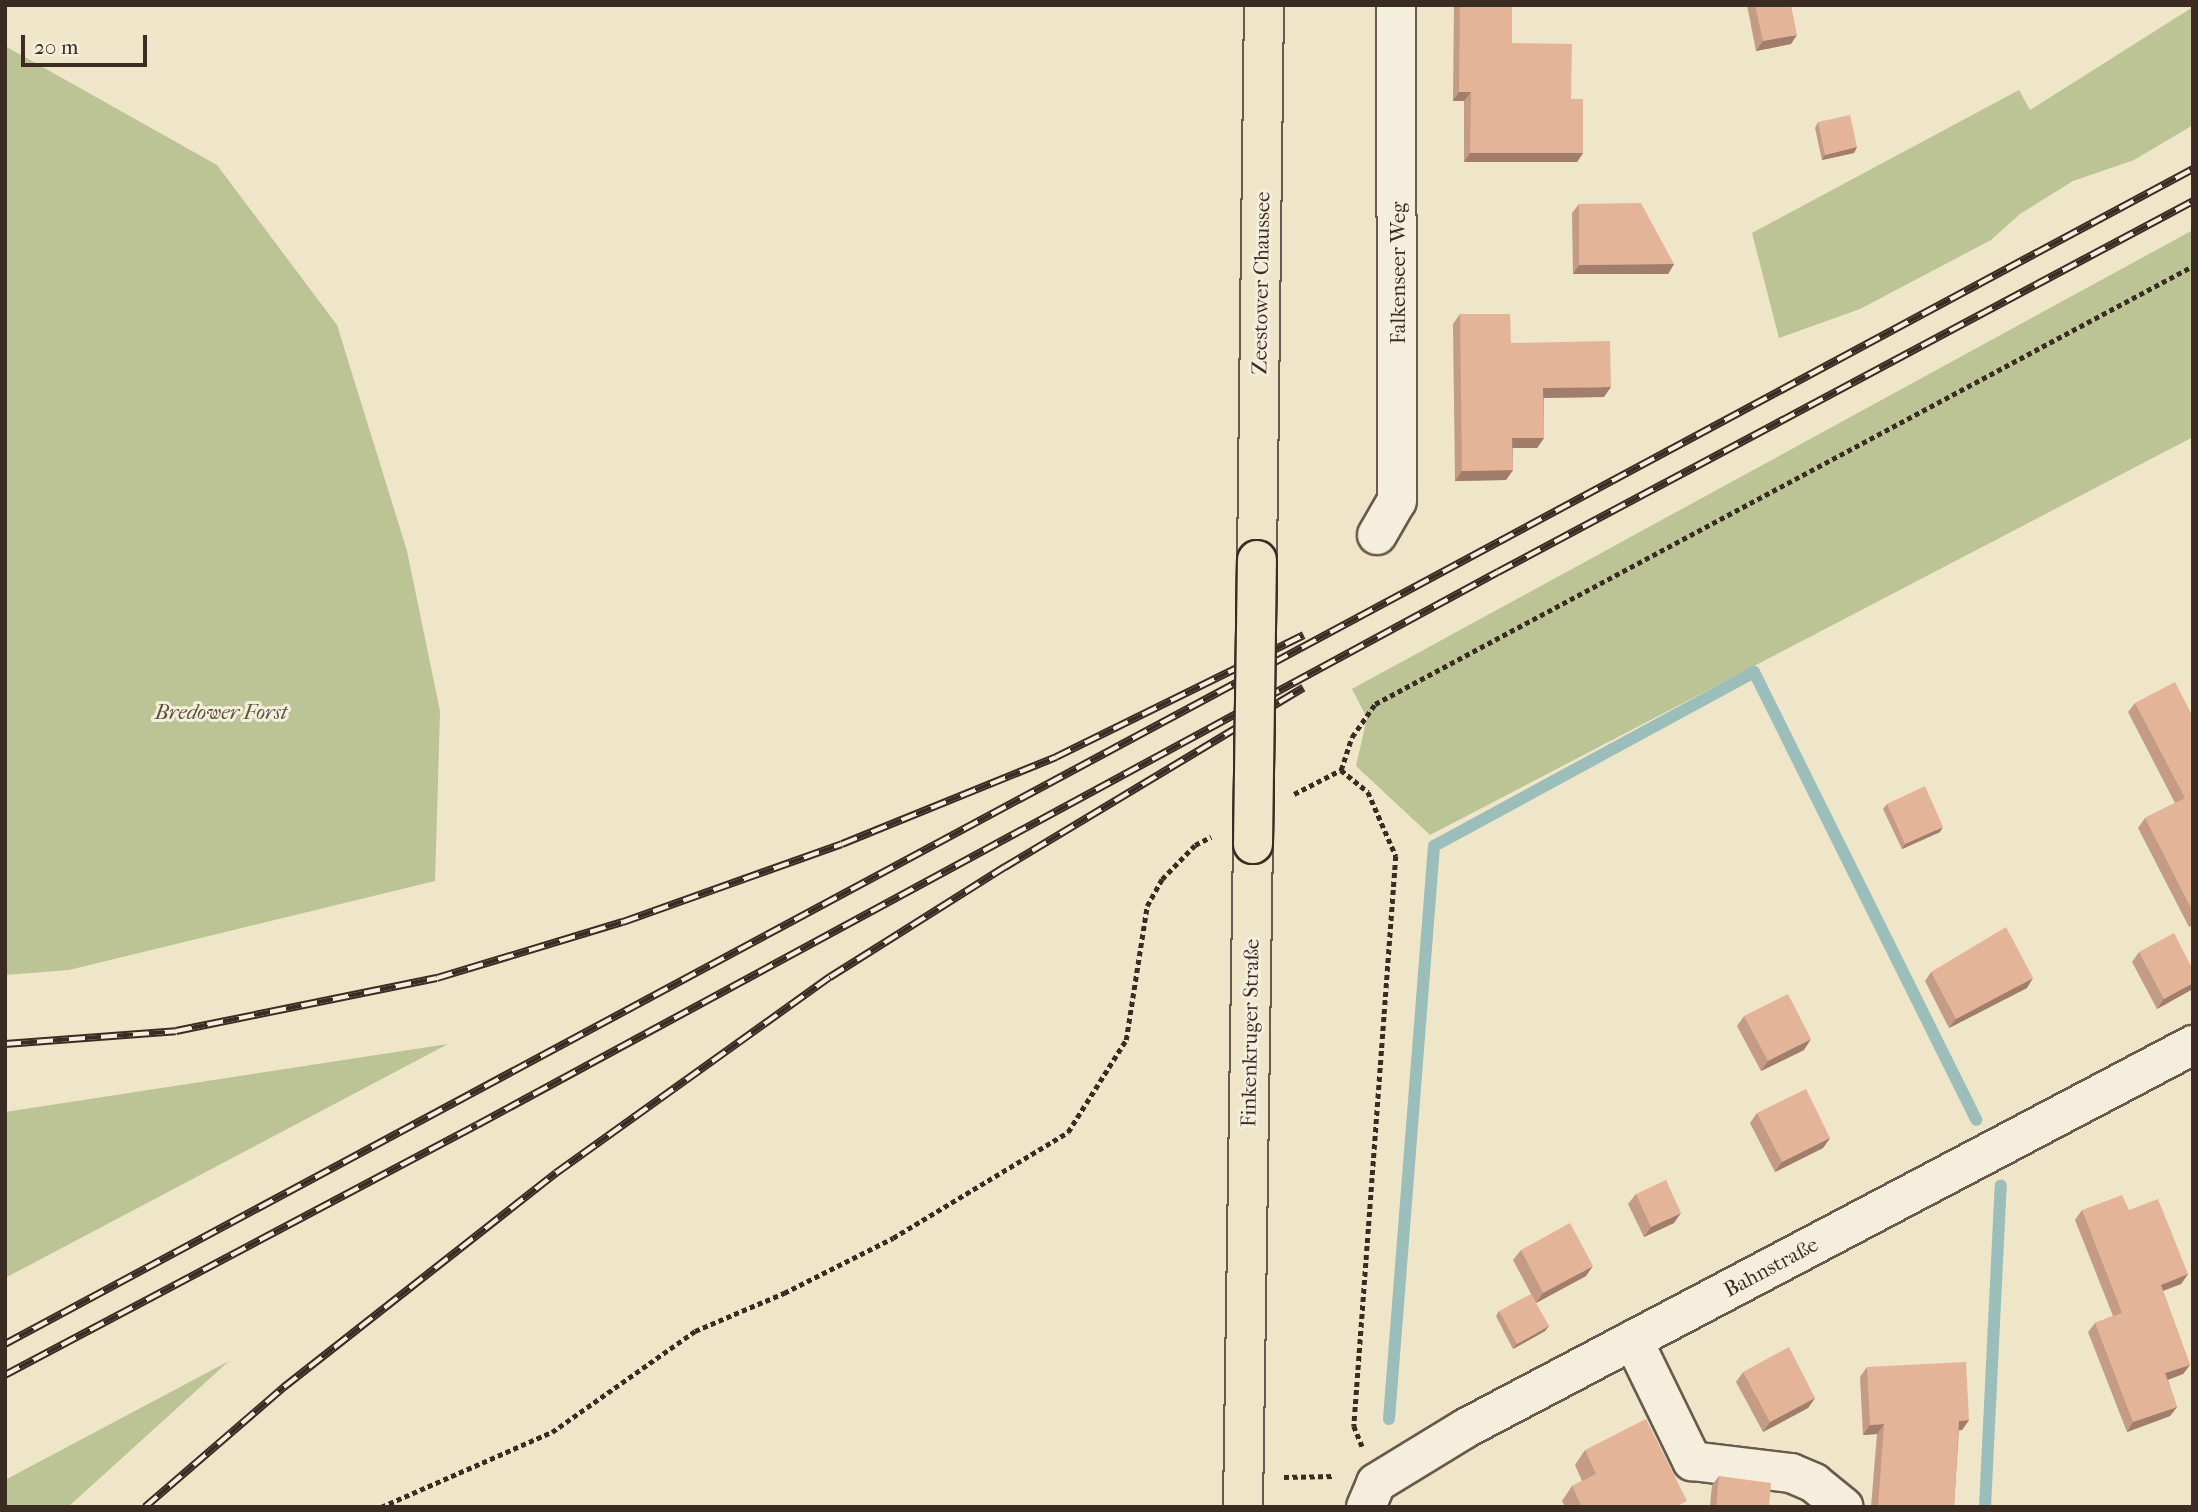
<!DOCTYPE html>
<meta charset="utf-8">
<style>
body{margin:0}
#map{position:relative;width:2198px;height:1512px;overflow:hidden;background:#efe5c9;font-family:"IM FELL French Canon",serif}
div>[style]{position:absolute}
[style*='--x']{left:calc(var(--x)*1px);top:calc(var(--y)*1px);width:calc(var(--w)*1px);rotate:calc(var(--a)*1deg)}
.green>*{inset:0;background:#bcc394}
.stream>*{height:12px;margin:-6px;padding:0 6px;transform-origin:6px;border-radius:6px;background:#9bbebb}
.path>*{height:4.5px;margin-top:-2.25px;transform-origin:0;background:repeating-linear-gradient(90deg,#3b2c23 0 5px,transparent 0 8.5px)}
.roads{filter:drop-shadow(2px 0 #685a4c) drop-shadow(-2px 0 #685a4c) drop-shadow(0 2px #685a4c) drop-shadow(0 -2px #685a4c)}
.minor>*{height:38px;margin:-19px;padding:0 19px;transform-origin:19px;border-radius:19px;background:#f5eedc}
.major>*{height:38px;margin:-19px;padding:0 19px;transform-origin:19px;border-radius:19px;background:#efe5c9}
.rail>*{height:8px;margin-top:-4px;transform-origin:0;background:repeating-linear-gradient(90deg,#f5eedc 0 16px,#3b2c23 0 32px);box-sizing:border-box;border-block:2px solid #3b2c23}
.bridges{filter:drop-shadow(2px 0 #3b2c23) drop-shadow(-2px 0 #3b2c23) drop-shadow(0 2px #3b2c23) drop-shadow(0 -2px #3b2c23)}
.major-bridge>*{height:38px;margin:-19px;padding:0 19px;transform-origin:19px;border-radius:19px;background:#efe5c9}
.wall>*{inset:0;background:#c49b84}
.shaded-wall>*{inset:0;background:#a07e6b}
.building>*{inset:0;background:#e4b499}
span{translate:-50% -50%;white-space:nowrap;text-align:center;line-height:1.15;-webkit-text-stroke:6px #f5eedc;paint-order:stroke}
.street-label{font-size:21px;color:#3b2c23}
.park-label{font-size:21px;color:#5b523f;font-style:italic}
.frame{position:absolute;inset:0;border:7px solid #3b2c23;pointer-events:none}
.scale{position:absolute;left:21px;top:35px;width:126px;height:32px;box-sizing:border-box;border:4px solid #3b2c23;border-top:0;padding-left:9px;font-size:21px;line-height:24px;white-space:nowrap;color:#3b2c23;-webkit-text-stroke:5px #f5eedc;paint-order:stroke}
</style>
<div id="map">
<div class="green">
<div style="clip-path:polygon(2193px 7px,2193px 125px,2134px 160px,2073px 181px,2020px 214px,1991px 240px,1860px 309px,1779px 338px,1752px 233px,2019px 90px,2030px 110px)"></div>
<div style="clip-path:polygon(5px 46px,217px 165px,337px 325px,407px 551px,440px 711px,435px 881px,69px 970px,5px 975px)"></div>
<div style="clip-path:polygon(2193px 230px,2193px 437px,1430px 835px,1356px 766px,1367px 718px,1352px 689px)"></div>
<div style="clip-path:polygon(448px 1044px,5px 1278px,5px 1112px)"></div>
<div style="clip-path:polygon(229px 1361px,68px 1507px,5px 1507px,5px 1480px)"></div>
</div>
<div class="stream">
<div style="--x:1389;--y:1419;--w:575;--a:-85.51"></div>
<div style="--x:1434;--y:846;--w:364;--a:-28.5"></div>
<div style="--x:1754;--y:672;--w:500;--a:63.6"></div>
<div style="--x:1985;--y:1507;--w:322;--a:-87.2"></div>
</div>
<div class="path">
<div style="--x:1341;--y:770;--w:35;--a:-72"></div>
<div style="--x:1352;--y:737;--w:40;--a:-55.1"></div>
<div style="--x:1375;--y:704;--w:928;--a:-28.17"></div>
<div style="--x:1294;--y:794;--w:53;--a:-27.1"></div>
<div style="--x:1341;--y:770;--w:35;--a:39"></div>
<div style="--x:1368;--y:792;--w:70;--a:66.4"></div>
<div style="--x:1396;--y:856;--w:572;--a:94.21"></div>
<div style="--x:1354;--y:1426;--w:22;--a:68"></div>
<div style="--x:1284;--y:1477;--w:51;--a:-1.1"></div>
<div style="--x:381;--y:1507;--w:187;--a:-23.7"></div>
<div style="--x:552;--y:1432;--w:175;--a:-35.2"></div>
<div style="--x:695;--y:1331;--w:97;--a:-23.1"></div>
<div style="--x:784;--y:1293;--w:122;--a:-26.8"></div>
<div style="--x:893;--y:1238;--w:205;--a:-31.2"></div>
<div style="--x:1068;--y:1132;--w:109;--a:-57.8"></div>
<div style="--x:1126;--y:1040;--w:136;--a:-81.1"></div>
<div style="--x:1147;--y:906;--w:31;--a:-61"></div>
<div style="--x:1162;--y:879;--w:47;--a:-45.9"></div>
<div style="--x:1195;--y:845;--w:18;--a:-27"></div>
</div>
<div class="roads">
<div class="minor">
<div style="--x:1377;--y:535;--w:39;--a:-60"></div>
<div style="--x:1397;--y:501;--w:496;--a:-90.1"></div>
<div style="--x:1633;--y:1340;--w:135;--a:64"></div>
<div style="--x:1692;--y:1461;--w:100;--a:6.9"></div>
<div style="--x:1791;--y:1473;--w:25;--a:23"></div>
<div style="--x:1814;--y:1483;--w:38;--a:39"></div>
<div style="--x:1366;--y:1507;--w:26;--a:-67"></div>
<div style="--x:1376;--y:1483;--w:105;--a:-31.4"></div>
<div style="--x:1466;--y:1428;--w:822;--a:-27.78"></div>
</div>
<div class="major">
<div style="--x:1257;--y:560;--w:555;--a:-89.28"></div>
<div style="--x:1243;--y:1507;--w:663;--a:-89.14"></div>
</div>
</div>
<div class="rail">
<div style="--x:5;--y:1044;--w:171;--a:-4.3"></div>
<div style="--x:176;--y:1031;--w:266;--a:-11.5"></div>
<div style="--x:437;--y:978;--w:194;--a:-16.8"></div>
<div style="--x:623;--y:922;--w:232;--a:-19.6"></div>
<div style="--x:842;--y:844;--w:231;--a:-22.1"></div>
<div style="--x:1056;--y:757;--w:276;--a:-26.2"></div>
<div style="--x:5;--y:1344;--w:2484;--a:-28.24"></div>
<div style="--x:5;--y:1375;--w:534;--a:-27.91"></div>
<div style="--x:477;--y:1125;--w:1161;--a:-28.44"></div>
<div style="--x:1498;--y:572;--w:788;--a:-28.09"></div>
<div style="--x:145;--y:1507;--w:184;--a:-40.8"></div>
<div style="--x:284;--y:1387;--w:346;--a:-38.2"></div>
<div style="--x:556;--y:1173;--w:337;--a:-35.6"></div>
<div style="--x:830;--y:977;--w:207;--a:-32.2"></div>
<div style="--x:1005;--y:867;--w:348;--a:-31"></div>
</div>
<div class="bridges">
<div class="major-bridge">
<div style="--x:1253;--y:844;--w:284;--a:-89.2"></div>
</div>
</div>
<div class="wall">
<div style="clip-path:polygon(1454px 5px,1512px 5px,1512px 43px,1571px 99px,1583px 153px,1577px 162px,1464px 162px,1464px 101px,1453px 101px)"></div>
<div style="clip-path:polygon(1747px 5px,1791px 5px,1791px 44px,1756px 51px)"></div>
<div style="clip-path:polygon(1818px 122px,1857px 147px,1854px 153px,1822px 160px,1815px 128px)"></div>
<div style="clip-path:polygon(1579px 204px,1674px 264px,1668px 274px,1573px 274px,1572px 213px)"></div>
<div style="clip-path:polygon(1460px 314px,1604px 397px,1544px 398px,1544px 438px,1537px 448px,1513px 448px,1513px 470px,1506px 480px,1455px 481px,1453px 324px)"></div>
<div style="clip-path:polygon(2135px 703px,2193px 717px,2193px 925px,2189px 927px,2138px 828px,2145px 818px,2175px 803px,2128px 712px)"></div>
<div style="clip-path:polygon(1887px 804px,1940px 832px,1902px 849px,1883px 809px)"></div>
<div style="clip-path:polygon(2139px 952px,2191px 990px,2157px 1009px,2132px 962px)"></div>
<div style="clip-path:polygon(1931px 972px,2027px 988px,1949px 1028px,1925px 981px)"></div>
<div style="clip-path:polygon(1744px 1016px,1804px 1050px,1761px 1071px,1737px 1026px)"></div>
<div style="clip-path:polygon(1757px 1113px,1830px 1138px,1823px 1148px,1775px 1172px,1750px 1123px)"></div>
<div style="clip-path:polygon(1636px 1194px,1674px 1223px,1644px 1237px,1628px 1204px)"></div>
<div style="clip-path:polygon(2082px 1210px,2129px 1210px,2188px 1274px,2181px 1284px,2163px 1291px,2190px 1365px,2183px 1374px,2168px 1380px,2177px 1407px,2170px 1416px,2127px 1432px,2088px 1332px,2095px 1323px,2113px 1316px,2075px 1220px)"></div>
<div style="clip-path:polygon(1521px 1250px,1586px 1276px,1536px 1303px,1513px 1260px)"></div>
<div style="clip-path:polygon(1499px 1311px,1549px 1326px,1545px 1331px,1513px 1349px,1496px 1316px)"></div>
<div style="clip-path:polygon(1867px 1367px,1969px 1420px,1962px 1430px,1959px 1430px,1954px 1507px,1871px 1507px,1877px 1434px,1863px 1435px,1860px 1377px)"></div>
<div style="clip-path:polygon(1743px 1372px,1815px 1398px,1808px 1408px,1763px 1432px,1736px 1382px)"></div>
<div style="clip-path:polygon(1585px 1450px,1683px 1507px,1565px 1507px,1562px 1501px,1572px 1486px,1582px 1481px,1575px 1465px)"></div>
<div style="clip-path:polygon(1719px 1476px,1769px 1507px,1710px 1507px,1712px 1485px)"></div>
</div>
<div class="shaded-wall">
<div style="clip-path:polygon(1797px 35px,1791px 44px,1756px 51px,1763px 41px)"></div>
<div style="clip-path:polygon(1459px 92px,1471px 92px,1464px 101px,1453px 101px)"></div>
<div style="clip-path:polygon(1857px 147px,1854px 153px,1822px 160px,1825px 155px)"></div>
<div style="clip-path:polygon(1470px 153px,1583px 153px,1577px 162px,1464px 162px)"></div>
<div style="clip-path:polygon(1674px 264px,1668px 274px,1573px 274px,1579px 265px)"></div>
<div style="clip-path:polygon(1611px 387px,1604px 397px,1537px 398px,1543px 388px)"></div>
<div style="clip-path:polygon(1512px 438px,1544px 438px,1537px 448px,1506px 448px)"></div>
<div style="clip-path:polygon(1513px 470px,1506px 480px,1455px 481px,1462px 471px)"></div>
<div style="clip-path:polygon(1943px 827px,1940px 832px,1902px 849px,1905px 844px)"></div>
<div style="clip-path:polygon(2033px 978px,2027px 988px,1949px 1028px,1956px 1019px)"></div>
<div style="clip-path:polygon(2193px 983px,2193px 988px,2191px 990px,2157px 1009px,2164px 999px)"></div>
<div style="clip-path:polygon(1811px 1039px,1804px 1050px,1761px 1071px,1768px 1061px)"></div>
<div style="clip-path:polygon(1830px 1138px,1823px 1148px,1775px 1172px,1782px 1162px)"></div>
<div style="clip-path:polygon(1681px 1213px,1674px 1223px,1644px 1237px,1651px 1227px)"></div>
<div style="clip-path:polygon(1593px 1266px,1586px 1276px,1536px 1303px,1543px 1293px)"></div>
<div style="clip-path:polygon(2188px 1274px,2181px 1284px,2154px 1294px,2161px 1285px)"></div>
<div style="clip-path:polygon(1549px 1326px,1545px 1331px,1513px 1349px,1517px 1344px)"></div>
<div style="clip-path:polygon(2190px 1365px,2183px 1374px,2159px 1383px,2165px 1373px)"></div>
<div style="clip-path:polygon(1815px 1398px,1808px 1408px,1763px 1432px,1770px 1422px)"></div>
<div style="clip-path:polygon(2177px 1407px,2170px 1416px,2127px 1432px,2133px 1422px)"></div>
<div style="clip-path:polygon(1969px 1420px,1962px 1430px,1952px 1431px,1959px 1421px)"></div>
<div style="clip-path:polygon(1884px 1424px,1877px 1434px,1863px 1435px,1870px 1425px)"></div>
</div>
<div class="building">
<div style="clip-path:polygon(1460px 5px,1512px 5px,1512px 43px,1572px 44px,1571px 99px,1583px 99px,1583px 153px,1470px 153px,1471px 92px,1459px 92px)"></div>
<div style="clip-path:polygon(1755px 5px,1791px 5px,1797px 35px,1763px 41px)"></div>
<div style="clip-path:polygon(1850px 115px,1857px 147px,1825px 155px,1818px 122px)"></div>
<div style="clip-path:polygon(1641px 203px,1674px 264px,1579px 265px,1579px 204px)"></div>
<div style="clip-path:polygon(1460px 314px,1510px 314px,1511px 343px,1610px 341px,1611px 387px,1543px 388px,1544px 438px,1512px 438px,1513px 470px,1462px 471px)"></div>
<div style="clip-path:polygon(2175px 682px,2193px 717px,2193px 912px,2145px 818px,2185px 798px,2135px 703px)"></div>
<div style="clip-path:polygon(1925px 786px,1943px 827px,1905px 844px,1887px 804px)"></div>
<div style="clip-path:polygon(2006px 927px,2033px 978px,1956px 1019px,1931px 972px)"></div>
<div style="clip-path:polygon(2174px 933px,2193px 970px,2193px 983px,2164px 999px,2139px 952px)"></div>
<div style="clip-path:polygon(1788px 994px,1811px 1039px,1768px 1061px,1744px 1016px)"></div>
<div style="clip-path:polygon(1806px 1089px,1830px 1138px,1782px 1162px,1757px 1113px)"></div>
<div style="clip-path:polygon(1666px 1180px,1681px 1213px,1651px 1227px,1636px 1194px)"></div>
<div style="clip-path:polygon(2122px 1195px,2129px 1210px,2158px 1199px,2188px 1274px,2161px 1285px,2190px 1365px,2165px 1373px,2177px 1407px,2133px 1422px,2095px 1323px,2122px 1313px,2082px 1210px)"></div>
<div style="clip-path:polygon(1570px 1223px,1593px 1266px,1543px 1293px,1521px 1250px)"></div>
<div style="clip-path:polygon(1531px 1294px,1549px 1326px,1517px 1344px,1499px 1311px)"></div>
<div style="clip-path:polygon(1789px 1347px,1815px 1398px,1770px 1422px,1743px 1372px)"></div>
<div style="clip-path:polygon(1966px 1362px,1969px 1420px,1959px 1421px,1954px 1507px,1878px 1507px,1884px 1424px,1870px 1425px,1867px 1367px)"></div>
<div style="clip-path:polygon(1646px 1419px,1687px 1501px,1676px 1507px,1582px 1507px,1572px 1486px,1596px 1474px,1585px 1450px)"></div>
<div style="clip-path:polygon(1719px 1476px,1771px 1483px,1769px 1507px,1716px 1507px)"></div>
</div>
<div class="street-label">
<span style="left:1398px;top:273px;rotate:-90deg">Falkenseer Weg</span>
<span style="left:1261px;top:283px;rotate:-89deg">Zeestower Chaussee</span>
<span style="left:1250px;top:1033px;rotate:-89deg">Finkenkruger Straße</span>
<span style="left:1771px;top:1267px;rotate:-28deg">Bahnstraße</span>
</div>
<div class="park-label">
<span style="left:221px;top:712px">Bredower Forst</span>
</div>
<div class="frame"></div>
<div class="scale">20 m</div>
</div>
